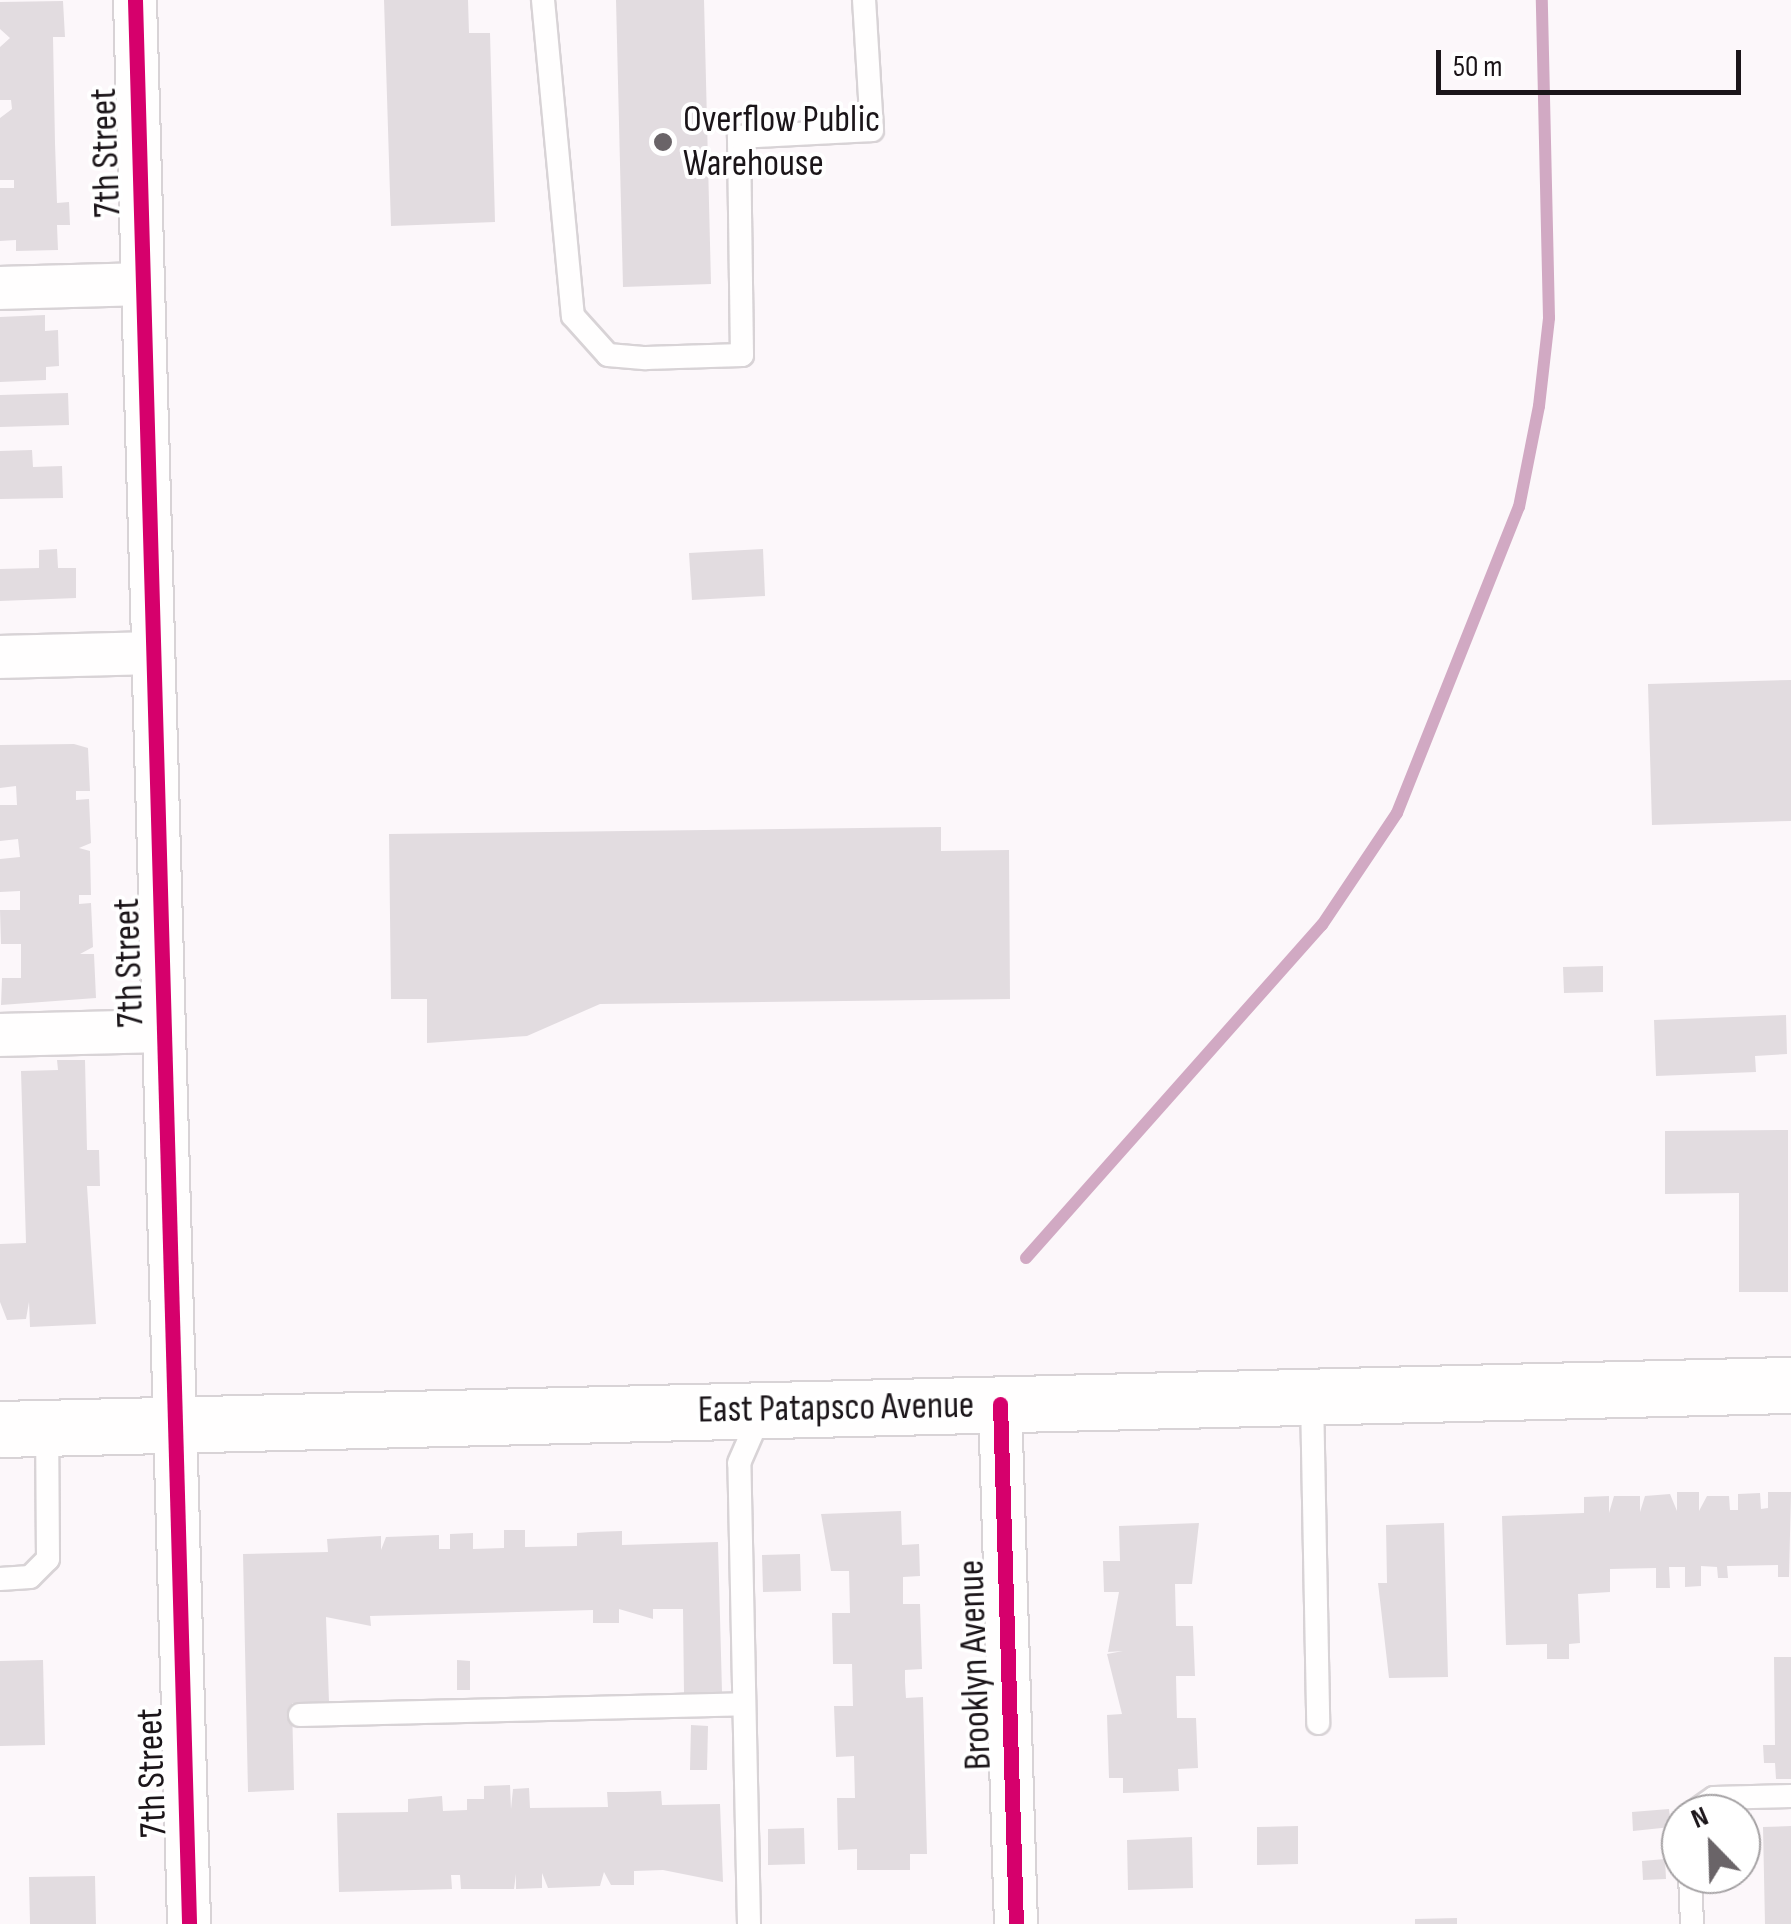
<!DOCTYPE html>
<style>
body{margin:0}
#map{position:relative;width:1791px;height:1924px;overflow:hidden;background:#fcf7fa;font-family:"Sofia Sans Condensed",sans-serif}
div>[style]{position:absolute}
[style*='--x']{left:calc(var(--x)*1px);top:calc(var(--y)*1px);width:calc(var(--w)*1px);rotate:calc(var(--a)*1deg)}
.stream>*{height:12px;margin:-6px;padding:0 6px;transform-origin:6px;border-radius:6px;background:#d1a9c3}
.building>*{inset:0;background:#e2dce0}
.roads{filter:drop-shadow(2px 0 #d8d3d6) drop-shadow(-2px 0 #d8d3d6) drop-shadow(0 2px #d8d3d6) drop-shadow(0 -2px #d8d3d6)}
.service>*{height:22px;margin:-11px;padding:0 11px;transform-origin:11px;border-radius:11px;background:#fffefe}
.minor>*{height:42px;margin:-21px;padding:0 21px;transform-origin:21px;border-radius:21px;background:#fffefe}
.secondary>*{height:55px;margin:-27.5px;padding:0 27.5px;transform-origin:27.5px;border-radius:27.5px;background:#fffefe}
.cycleway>*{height:15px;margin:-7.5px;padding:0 7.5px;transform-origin:7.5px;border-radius:7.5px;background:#d6006c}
.dots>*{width:28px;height:28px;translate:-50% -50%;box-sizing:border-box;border:5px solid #fff;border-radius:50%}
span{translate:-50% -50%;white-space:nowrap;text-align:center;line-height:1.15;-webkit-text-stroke:8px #fff;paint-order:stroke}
.poi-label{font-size:38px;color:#1b1519}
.left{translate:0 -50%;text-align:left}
.street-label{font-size:38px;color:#1b1519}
.north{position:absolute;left:1661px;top:1794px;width:100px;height:100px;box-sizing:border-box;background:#fff;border:2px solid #a4a1a3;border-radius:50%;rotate:337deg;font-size:28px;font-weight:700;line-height:40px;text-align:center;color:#1b1519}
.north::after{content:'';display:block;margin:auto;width:35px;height:45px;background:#6a6468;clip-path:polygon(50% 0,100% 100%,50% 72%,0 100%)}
.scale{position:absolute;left:1436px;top:50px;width:305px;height:45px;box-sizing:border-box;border:5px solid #1b1519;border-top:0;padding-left:12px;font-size:30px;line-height:35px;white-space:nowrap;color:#1b1519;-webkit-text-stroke:8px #fff;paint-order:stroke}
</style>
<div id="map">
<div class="stream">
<div style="--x:1026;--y:1258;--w:446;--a:-48.4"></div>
<div style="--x:1322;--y:925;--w:135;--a:-56.2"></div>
<div style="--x:1397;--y:813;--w:329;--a:-68.3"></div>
<div style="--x:1519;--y:507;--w:103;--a:-78.8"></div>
<div style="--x:1539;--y:406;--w:89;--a:-83.5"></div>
<div style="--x:1549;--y:318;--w:318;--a:-91.3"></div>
</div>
<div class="building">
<div style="clip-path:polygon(384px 0,468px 0,469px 33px,490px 33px,495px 222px,391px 226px)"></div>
<div style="clip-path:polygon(616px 0,704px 0,711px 284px,623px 287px)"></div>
<div style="clip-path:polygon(63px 1px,65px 37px,53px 37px,55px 143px,57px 203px,69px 202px,70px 225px,57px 225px,58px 250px,16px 251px,16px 240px,0 241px,0 188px,14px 188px,14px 180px,0 180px,0 118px,12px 109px,11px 100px,0 100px,0 47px,10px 38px,0 29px,0 2px)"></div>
<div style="clip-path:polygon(45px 315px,45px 331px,58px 330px,59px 366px,46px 367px,46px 380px,0 382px,0 317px)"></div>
<div style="clip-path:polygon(68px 393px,69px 425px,0 427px,0 395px)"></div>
<div style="clip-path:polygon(32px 450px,33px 467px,62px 466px,63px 498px,0 499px,0 451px)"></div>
<div style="clip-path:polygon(57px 549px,58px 568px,76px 568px,76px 598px,0 601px,0 569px,39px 568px,39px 550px)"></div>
<div style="clip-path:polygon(763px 549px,765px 596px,692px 600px,689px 553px)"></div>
<div style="clip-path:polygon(1791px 680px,1791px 821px,1652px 825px,1648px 684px)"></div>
<div style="clip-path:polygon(74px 744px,88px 748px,90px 791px,76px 791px,76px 800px,89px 799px,91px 843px,79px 848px,90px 851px,91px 895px,79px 895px,79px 904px,91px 903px,93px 947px,80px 954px,94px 954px,96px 998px,1px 1005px,2px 978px,21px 978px,21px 944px,1px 944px,0 910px,20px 910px,20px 891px,0 892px,0 859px,20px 857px,18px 839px,0 841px,0 805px,17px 805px,16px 786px,0 788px,0 745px)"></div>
<div style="clip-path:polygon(941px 827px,941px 851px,1009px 850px,1010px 999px,600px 1004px,527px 1036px,427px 1043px,427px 999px,391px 999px,389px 834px)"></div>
<div style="clip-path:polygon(1603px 966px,1603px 992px,1564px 993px,1563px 967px)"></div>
<div style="clip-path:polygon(1786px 1015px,1787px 1054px,1755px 1056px,1756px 1072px,1656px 1076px,1654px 1020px)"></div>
<div style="clip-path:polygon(57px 1060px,85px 1060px,87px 1150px,99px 1150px,100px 1186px,87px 1186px,96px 1324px,30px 1327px,29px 1302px,26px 1319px,7px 1320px,0 1302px,0 1244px,26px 1243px,21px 1071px,58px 1070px)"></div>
<div style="clip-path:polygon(1788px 1130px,1788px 1292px,1739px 1292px,1739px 1193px,1665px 1194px,1665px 1131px)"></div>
<div style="clip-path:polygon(1677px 1492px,1699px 1492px,1699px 1511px,1707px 1496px,1729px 1496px,1730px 1510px,1738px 1510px,1738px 1494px,1760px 1493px,1761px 1509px,1768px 1508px,1768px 1492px,1791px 1492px,1789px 1577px,1778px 1577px,1778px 1565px,1727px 1566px,1728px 1578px,1718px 1578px,1717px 1567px,1701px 1566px,1701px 1586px,1685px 1587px,1685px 1567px,1669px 1567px,1670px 1588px,1656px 1588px,1656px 1568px,1610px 1569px,1610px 1592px,1578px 1594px,1580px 1643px,1569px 1644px,1569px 1659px,1547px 1659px,1547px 1644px,1506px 1645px,1502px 1516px,1584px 1513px,1584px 1497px,1609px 1496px,1609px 1513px,1614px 1496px,1640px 1496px,1640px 1512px,1645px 1496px,1670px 1494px,1677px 1511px)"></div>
<div style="clip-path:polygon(901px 1511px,902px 1545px,919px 1544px,920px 1576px,903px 1577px,903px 1604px,920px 1604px,922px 1669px,905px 1670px,905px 1682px,906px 1698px,923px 1697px,927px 1854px,910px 1854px,910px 1870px,857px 1870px,857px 1849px,838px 1850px,837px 1798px,855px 1798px,854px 1756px,836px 1757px,834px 1706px,853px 1706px,852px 1664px,833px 1664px,832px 1613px,850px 1613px,849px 1571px,831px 1571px,821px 1514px)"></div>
<div style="clip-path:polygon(1199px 1523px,1192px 1584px,1175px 1584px,1176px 1626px,1193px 1626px,1195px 1676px,1176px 1676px,1177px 1718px,1196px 1718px,1198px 1768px,1178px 1769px,1179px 1791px,1123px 1793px,1123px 1778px,1109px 1778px,1107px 1715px,1122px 1714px,1107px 1654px,1123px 1651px,1108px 1652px,1119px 1592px,1104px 1592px,1103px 1561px,1120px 1561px,1119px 1526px)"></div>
<div style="clip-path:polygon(1444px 1523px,1448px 1677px,1389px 1678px,1378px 1583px,1387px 1583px,1386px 1525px)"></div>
<div style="clip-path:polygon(504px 1530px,525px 1530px,525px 1547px,577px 1546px,577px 1533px,591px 1532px,622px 1531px,622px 1545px,718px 1542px,722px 1692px,684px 1693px,683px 1609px,653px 1609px,653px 1619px,619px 1609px,619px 1623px,593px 1623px,593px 1610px,370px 1616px,371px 1626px,326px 1617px,329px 1702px,292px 1703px,294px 1790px,248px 1792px,243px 1554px,328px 1552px,327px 1539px,381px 1536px,381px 1550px,386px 1537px,439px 1535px,439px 1549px,450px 1549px,450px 1534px,473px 1533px,473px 1549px,504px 1548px)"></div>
<div style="clip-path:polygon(800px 1554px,801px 1591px,763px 1592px,762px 1555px)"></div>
<div style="clip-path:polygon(1774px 1657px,1791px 1657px,1791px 1779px,1776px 1779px,1775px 1763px,1764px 1763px,1763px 1745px,1775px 1745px)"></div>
<div style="clip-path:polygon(43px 1660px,45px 1745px,0 1746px,0 1661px)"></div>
<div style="clip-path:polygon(457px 1660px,470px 1661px,470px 1690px,457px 1690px)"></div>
<div style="clip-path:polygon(691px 1725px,708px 1726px,707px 1770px,690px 1770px)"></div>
<div style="clip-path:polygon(510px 1785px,511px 1809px,513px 1789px,529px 1788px,530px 1808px,608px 1807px,607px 1792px,625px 1792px,661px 1791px,662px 1805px,720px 1804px,723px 1882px,663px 1870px,634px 1871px,634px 1885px,611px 1885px,604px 1872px,600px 1886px,548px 1888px,542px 1873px,542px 1888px,516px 1889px,516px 1874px,514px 1889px,461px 1889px,460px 1875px,451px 1875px,452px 1889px,339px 1892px,337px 1813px,408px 1812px,408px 1799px,442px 1796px,443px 1811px,467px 1810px,467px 1799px,484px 1799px,484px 1786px)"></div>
<div style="clip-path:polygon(1669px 1809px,1671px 1827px,1633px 1831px,1632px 1812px)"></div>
<div style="clip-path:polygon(1298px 1826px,1298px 1864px,1257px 1865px,1257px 1827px)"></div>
<div style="clip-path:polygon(1791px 1826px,1791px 1924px,1765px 1924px,1763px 1827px)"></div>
<div style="clip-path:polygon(804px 1828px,805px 1864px,768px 1865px,768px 1829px)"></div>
<div style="clip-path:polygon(1192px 1837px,1193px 1888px,1128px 1890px,1127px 1840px)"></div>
<div style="clip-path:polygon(1665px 1859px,1666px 1879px,1643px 1880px,1642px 1861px)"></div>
<div style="clip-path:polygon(95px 1876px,96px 1924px,30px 1924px,29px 1877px)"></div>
<div style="clip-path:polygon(1457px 1918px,1457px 1924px,1415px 1924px,1415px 1919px)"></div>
</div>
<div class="roads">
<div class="service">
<div style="--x:543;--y:0;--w:317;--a:84.6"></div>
<div style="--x:573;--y:316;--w:52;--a:48.1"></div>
<div style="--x:608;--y:355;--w:38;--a:5"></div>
<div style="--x:646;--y:358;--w:96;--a:-1.8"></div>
<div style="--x:742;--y:355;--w:218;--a:-90.8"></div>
<div style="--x:739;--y:137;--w:133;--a:-3"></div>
<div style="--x:872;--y:130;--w:130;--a:-93.5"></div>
<div style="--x:1312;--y:1397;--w:326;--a:88.9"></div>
<div style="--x:0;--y:1579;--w:30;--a:-4"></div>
<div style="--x:30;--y:1577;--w:25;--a:-45"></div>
<div style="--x:48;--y:1559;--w:131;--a:-90.4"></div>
<div style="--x:300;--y:1715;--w:444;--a:-1.4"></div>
<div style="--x:1691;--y:1814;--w:28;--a:-35"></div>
<div style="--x:1714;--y:1798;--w:77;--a:-1.5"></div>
<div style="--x:1690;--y:1874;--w:50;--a:87.7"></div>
<div style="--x:749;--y:1924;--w:461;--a:-91.2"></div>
<div style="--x:739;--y:1463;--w:55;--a:-66.3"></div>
</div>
<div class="minor">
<div style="--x:135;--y:0;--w:1925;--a:88.39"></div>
<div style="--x:0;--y:288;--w:143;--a:-1.6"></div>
<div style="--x:0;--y:657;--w:153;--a:-1.5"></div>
<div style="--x:0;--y:1035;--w:164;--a:-1.4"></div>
<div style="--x:1000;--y:1404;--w:520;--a:88.24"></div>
</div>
<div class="secondary">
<div style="--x:0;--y:1429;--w:1792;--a:-1.41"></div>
</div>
</div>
<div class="cycleway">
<div style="--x:135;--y:0;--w:1925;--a:88.39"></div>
<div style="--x:1000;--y:1404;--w:520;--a:88.24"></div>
</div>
<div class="dots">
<div style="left:663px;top:142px;background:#6a6468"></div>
</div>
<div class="poi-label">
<span class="left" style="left:683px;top:142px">Overflow Public<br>Warehouse</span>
</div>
<div class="street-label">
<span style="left:106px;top:153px;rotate:-92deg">7th Street</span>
<span style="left:129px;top:963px;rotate:-92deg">7th Street</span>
<span style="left:836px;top:1408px;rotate:-1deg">East Patapsco Avenue</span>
<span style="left:975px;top:1665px;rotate:-92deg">Brooklyn Avenue</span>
<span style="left:152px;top:1773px;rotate:-92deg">7th Street</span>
</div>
<div class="north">N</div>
<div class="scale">50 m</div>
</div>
